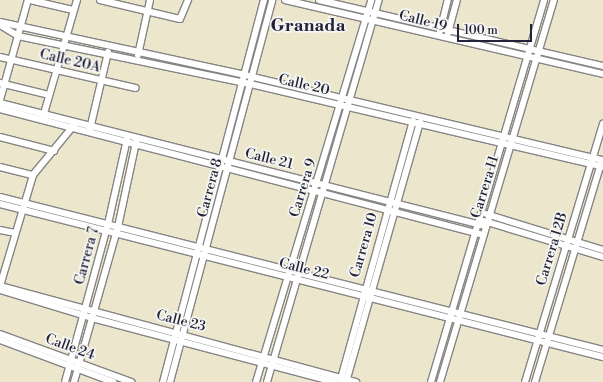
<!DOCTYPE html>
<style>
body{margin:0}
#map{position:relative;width:603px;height:382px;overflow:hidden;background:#ebe6cc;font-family:"Libre Bodoni",serif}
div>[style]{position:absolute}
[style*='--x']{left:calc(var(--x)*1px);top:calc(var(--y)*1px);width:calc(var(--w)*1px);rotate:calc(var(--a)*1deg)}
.roads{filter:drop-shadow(1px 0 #868484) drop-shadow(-1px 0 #868484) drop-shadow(0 1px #868484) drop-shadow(0 -1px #868484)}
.minor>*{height:6px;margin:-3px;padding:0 3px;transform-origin:3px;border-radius:3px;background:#fff}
span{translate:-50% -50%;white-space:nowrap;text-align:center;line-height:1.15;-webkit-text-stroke:3.5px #f6f6f2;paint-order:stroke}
.street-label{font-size:14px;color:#22223b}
.district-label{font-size:18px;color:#22223b;font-weight:700}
.scale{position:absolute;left:457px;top:24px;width:75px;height:18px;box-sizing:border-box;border:2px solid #22223b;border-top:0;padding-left:5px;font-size:12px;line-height:14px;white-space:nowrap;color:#22223b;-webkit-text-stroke:3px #f6f6f2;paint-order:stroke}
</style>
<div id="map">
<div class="roads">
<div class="minor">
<div style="--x:30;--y:0;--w:44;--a:13.1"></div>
<div style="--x:100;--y:0;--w:82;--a:13.4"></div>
<div style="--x:180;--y:19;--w:21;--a:-67"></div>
<div style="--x:285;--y:0;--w:326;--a:13.1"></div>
<div style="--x:319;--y:0;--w:292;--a:13.1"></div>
<div style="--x:0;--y:22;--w:251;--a:12.2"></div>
<div style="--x:245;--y:75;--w:368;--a:13.4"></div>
<div style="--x:0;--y:25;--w:21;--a:31"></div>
<div style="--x:18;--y:36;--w:237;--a:11.7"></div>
<div style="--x:250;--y:84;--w:363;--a:13.2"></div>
<div style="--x:440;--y:31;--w:32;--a:-76"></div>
<div style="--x:448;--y:33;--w:34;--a:-75"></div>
<div style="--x:138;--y:55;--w:56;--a:-77.7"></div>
<div style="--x:0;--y:57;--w:139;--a:12.9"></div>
<div style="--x:0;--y:83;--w:50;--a:13.8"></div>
<div style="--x:0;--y:100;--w:104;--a:-74.4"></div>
<div style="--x:0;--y:103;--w:500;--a:14.23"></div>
<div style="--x:0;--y:109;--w:498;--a:14.6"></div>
<div style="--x:43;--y:117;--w:122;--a:-73.8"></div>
<div style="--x:90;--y:129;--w:79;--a:-76.8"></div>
<div style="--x:0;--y:137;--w:56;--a:14.5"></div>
<div style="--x:0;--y:167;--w:34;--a:14"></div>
<div style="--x:0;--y:197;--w:622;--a:14.24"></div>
<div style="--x:0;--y:204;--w:622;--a:14.24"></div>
<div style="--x:486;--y:214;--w:122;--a:17.1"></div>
<div style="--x:484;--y:221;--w:124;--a:16.8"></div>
<div style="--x:0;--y:230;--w:15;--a:11"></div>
<div style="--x:0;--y:286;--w:369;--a:15.1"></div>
<div style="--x:0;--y:286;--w:116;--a:-73.4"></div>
<div style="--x:33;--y:175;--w:65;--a:-50.6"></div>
<div style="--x:0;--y:290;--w:96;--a:16.9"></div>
<div style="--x:92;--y:318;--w:251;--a:14.8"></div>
<div style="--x:0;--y:334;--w:140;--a:20.1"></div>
<div style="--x:0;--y:340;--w:121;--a:20.4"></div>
<div style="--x:65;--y:382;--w:164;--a:-74.8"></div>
<div style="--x:108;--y:224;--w:87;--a:-77.4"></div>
<div style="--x:74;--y:382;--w:161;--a:-74.2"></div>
<div style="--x:118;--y:227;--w:87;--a:-78"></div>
<div style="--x:163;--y:382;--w:395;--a:-75.2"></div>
<div style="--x:170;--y:382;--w:395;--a:-75"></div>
<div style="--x:256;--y:382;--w:399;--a:-73.2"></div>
<div style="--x:267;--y:382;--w:398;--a:-73.7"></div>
<div style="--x:340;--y:382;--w:271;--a:-74.4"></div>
<div style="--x:346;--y:382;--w:270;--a:-74.1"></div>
<div style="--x:431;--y:382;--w:398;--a:-73.5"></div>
<div style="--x:440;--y:382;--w:399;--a:-73.4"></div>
<div style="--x:525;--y:382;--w:270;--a:-73.2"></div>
<div style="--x:535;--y:382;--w:229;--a:-73.2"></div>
</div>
</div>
<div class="street-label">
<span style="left:423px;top:21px;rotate:14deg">Calle 19</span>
<span style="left:70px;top:61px;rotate:13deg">Calle 20A</span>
<span style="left:304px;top:85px;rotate:13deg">Calle 20</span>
<span style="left:269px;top:159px;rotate:14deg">Calle 21</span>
<span style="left:485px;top:187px;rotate:-73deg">Carrera 11</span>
<span style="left:210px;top:188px;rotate:-75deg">Carrera 8</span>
<span style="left:303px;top:188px;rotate:-73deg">Carrera 9</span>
<span style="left:364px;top:245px;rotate:-74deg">Carrera 10</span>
<span style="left:552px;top:249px;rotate:-73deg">Carrera 12B</span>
<span style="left:87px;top:256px;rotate:-75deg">Carrera 7</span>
<span style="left:304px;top:269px;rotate:14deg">Calle 22</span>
<span style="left:181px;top:321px;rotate:14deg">Calle 23</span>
<span style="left:70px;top:347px;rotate:20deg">Calle 24</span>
</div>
<div class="district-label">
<span style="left:308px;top:26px">Granada</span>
</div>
<div class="scale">100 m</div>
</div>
